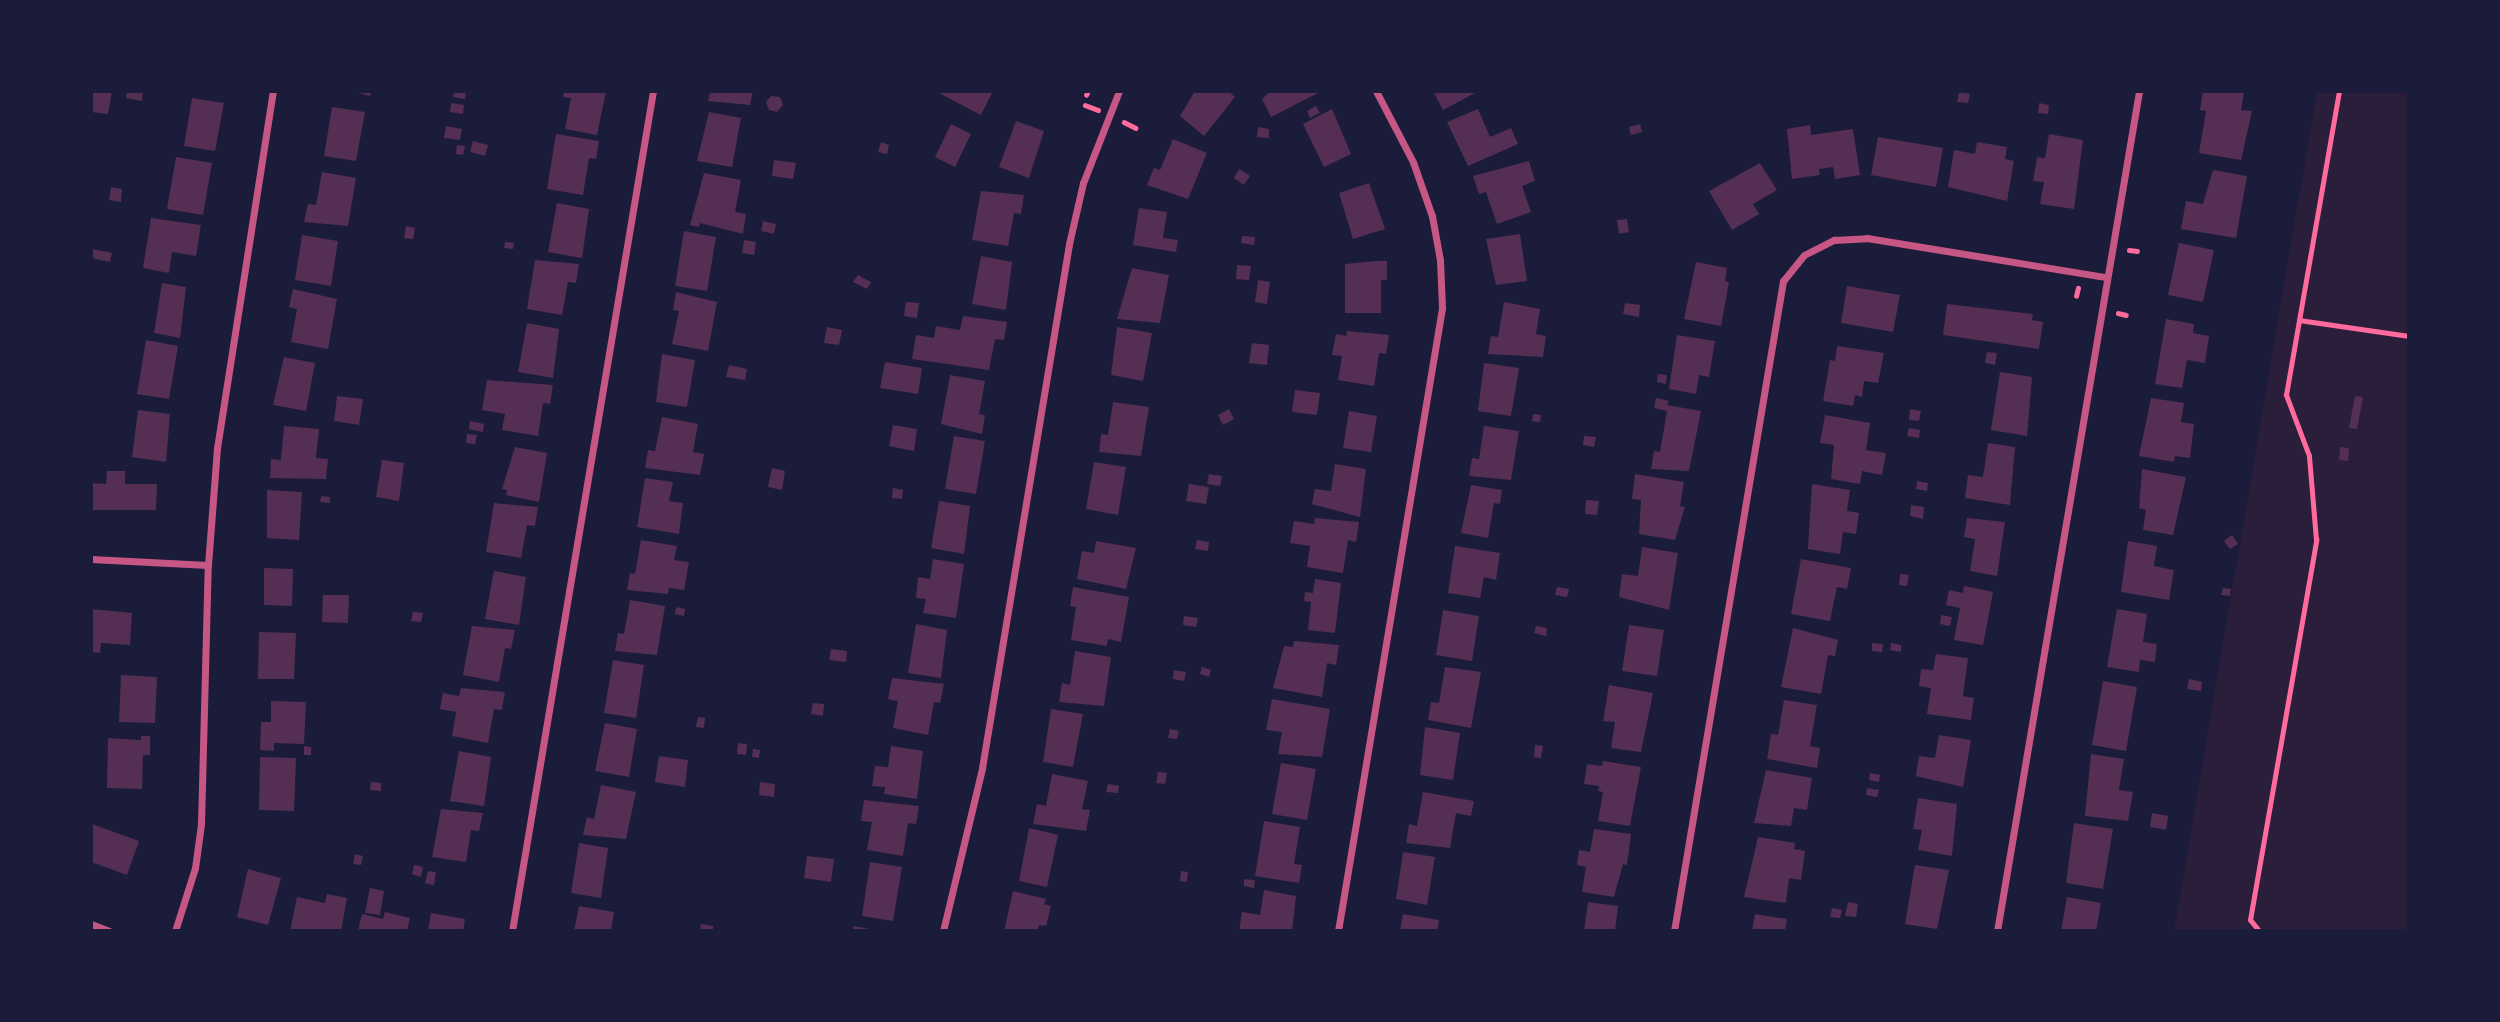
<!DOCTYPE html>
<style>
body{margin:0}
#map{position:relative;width:2500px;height:1022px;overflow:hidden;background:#1b1b3a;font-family:"Golos Text",sans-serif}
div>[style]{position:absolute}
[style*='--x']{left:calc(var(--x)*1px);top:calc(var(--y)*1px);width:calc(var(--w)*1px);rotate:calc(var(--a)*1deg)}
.green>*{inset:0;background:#2a1e3b}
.building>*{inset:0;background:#542f53}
.path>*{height:4.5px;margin:-2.25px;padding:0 2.25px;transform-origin:2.25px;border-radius:2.25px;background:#ff6b9d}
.minor>*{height:7px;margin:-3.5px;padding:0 3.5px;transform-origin:3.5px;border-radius:3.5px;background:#c65784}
span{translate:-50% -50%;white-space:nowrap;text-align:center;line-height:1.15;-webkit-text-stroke:5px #1b1b3a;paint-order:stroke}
.frame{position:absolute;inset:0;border:93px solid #1b1b3a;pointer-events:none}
</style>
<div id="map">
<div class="green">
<div style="clip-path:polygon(2317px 91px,2409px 91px,2409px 931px,2174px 931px)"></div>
</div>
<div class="building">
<div style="clip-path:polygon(91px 91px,112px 91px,108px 114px,91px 112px)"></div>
<div style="clip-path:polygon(127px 91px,143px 91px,142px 101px,126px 98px)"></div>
<div style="clip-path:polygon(351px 91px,371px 91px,370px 96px)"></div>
<div style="clip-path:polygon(454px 91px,466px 91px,465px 99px,453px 97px)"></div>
<div style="clip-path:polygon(564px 91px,606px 91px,597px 135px,565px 129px,571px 98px,563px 97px)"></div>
<div style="clip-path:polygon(710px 91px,753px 91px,750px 105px,708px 101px)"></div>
<div style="clip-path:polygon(935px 91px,993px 91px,981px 115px)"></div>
<div style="clip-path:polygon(1195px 91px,1228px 91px,1235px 97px,1204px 136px,1180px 116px)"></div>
<div style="clip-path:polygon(1271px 91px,1322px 91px,1271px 117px,1262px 99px)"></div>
<div style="clip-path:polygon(1433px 91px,1474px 91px,1475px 93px,1443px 110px)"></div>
<div style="clip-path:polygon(2203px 91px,2244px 92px,2241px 110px,2252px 111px,2241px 160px,2199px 153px,2206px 111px,2200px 110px)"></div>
<div style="clip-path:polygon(1959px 92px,1970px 94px,1968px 103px,1957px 102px)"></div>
<div style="clip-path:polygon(771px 96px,780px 97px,783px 105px,777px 112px,769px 110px,766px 102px)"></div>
<div style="clip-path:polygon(192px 98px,224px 103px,215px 151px,184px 146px)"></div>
<div style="clip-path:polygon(451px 103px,464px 105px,463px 114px,450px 112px)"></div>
<div style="clip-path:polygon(2039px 103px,2049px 105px,2048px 114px,2038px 113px)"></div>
<div style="clip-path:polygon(1316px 106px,1320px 113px,1310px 118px,1307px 111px)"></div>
<div style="clip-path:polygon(332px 107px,365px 112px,356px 161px,324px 156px)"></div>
<div style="clip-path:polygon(1332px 109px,1351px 154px,1324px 167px,1303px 124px)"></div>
<div style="clip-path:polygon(1478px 109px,1490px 137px,1511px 128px,1518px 144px,1468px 166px,1447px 122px)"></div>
<div style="clip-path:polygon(709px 112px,741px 118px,732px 167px,697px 161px)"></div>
<div style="clip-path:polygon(1016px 121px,1044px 131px,1029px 178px,999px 167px)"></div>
<div style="clip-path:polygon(951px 124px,971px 134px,955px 167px,935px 157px)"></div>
<div style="clip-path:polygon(1640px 124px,1642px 132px,1631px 135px,1629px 127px)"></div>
<div style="clip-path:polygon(1810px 125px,1811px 135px,1853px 129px,1860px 175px,1835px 179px,1833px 167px,1819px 169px,1820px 175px,1792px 179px,1787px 129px)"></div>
<div style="clip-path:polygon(446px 126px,462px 129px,460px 140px,444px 138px)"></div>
<div style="clip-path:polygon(1258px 127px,1269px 129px,1269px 138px,1257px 137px)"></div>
<div style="clip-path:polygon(556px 134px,599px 141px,596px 159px,589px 158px,583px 195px,547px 189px)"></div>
<div style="clip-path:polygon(2049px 134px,2083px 140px,2074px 209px,2040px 204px,2044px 182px,2033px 181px,2037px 157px,2045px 158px)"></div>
<div style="clip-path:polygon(1878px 137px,1943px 148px,1936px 187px,1871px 175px)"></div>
<div style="clip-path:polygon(1173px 139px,1207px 153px,1188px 199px,1147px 185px,1154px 168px,1160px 170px)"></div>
<div style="clip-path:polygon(473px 141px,488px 145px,485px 156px,470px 152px)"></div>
<div style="clip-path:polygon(881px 142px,889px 145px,887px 154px,878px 152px)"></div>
<div style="clip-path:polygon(1977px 142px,2007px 147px,2005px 159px,2014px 161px,2007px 201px,1948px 187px,1954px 150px,1975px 154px)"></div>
<div style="clip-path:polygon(457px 145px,465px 146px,463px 155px,456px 154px)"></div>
<div style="clip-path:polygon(176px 157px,212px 163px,203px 215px,167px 209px)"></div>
<div style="clip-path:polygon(774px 160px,796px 163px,793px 179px,772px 176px)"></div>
<div style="clip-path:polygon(1529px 161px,1535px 181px,1522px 186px,1531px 212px,1497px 224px,1486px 192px,1479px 194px,1473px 176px)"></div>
<div style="clip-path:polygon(1760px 163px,1777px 190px,1753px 204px,1759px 214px,1732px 230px,1709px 191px)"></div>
<div style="clip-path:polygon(1239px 169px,1250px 176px,1244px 185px,1234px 178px)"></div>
<div style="clip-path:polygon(2213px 170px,2247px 176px,2236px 238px,2181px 229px,2186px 201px,2203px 204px)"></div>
<div style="clip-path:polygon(322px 172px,356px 178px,348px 226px,304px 222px,308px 204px,316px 205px)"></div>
<div style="clip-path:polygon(704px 173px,741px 180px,735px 212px,746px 214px,743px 234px,700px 223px,699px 227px,690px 225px)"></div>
<div style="clip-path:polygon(1369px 183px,1385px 229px,1353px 239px,1339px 193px)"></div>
<div style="clip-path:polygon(111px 187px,122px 189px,121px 202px,109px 200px)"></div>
<div style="clip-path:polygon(981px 191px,1024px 195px,1021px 214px,1014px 213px,1008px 246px,972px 240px)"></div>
<div style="clip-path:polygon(557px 203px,589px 209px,582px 258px,548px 252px)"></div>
<div style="clip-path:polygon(1139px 208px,1167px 212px,1163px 238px,1178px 240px,1176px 252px,1133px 245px)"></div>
<div style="clip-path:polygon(151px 218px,201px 225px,196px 256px,172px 252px,169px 273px,143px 268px)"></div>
<div style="clip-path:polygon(1627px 219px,1629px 232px,1619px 234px,1617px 220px)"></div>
<div style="clip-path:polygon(763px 221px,776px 224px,774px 234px,761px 231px)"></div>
<div style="clip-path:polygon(406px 226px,415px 228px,413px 239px,404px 238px)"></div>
<div style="clip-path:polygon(684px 231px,716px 237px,707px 291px,675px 286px)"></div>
<div style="clip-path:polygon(1520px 234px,1527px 281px,1496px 285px,1486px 239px)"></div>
<div style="clip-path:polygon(302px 235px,338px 241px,331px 286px,295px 280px)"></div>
<div style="clip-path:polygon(1242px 236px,1255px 237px,1254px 245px,1241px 243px)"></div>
<div style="clip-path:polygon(744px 240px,756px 242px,754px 255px,742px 253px)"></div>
<div style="clip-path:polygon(505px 242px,514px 243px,513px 249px,504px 248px)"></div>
<div style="clip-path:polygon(2179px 243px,2214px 250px,2203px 302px,2168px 295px)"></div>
<div style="clip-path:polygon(93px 249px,112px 253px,110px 262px,91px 258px)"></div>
<div style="clip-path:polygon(981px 256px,1012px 262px,1006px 310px,972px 304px)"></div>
<div style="clip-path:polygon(535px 260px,579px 264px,576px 283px,568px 282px,562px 315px,527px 309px)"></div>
<div style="clip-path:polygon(1377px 261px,1387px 261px,1387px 280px,1381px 280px,1381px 313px,1345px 313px,1345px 264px)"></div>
<div style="clip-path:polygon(1696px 262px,1727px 268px,1725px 281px,1729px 282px,1721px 326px,1684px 319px)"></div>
<div style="clip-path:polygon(1237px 265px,1251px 266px,1249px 280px,1236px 279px)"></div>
<div style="clip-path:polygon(1132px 268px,1169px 275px,1160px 323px,1117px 319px)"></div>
<div style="clip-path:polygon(858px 275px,871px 282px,867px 289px,853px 282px)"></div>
<div style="clip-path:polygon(1258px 280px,1270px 282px,1267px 304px,1255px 302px)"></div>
<div style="clip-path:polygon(162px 283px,186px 287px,180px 338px,154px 333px)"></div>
<div style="clip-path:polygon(1847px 286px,1900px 295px,1893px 332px,1841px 323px)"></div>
<div style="clip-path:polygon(293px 289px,337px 299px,328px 349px,291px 342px,297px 309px,289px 307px)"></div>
<div style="clip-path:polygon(676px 292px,717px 302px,708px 351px,672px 344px,679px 311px,673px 310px)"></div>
<div style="clip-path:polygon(906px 302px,919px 303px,917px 318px,904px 316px)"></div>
<div style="clip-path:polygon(1504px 302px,1540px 309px,1536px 334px,1546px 336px,1543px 357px,1488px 354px,1491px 336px,1498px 337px)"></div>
<div style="clip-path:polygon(1625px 303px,1640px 305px,1639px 317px,1623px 314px)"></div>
<div style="clip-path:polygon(1947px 304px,2033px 314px,2032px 320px,2043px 322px,2039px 349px,1943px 335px)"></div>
<div style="clip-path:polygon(963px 316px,1007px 322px,1004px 340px,995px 339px,989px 370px,912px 359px,916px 335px,934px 338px,936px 326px,960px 330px)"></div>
<div style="clip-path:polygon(2166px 319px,2194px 324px,2193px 333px,2209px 336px,2205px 363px,2187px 360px,2182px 388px,2155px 384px)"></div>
<div style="clip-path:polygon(527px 323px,559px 329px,553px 378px,518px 372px)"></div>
<div style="clip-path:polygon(827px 327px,842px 330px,839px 345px,824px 343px)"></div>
<div style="clip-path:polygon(1117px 327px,1152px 333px,1143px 381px,1111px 375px)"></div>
<div style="clip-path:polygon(1347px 331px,1389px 335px,1386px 354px,1379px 353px,1374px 386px,1338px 380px,1342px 356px,1332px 355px,1336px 334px,1346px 336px)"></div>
<div style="clip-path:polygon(1677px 335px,1715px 341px,1709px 377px,1699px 375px,1696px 394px,1669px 389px)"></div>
<div style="clip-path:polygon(146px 340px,178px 346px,169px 399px,137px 394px)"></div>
<div style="clip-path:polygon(1252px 343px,1269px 345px,1267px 365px,1249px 363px)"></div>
<div style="clip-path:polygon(1837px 346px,1884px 353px,1878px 383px,1864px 381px,1862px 397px,1855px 395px,1853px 406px,1823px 401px,1830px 360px,1835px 361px)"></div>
<div style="clip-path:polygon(1987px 352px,1997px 353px,1995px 365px,1985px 363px)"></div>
<div style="clip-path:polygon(662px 354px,695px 360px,687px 407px,656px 402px)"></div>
<div style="clip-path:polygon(284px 357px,315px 363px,306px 411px,273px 405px)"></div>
<div style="clip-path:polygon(885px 362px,922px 368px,918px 394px,880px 388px)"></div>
<div style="clip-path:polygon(1484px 363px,1519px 368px,1511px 416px,1478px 411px)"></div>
<div style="clip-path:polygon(729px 365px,747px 369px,745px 380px,726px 377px)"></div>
<div style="clip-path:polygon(2000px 372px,2032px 377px,2027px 436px,1991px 430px)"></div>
<div style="clip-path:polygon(1658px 374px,1667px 375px,1666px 384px,1657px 382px)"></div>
<div style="clip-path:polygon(950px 375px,985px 381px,979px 414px,985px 415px,982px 434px,941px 424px)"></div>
<div style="clip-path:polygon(487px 380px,553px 385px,550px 404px,543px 403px,538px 436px,502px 430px,505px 414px,482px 410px)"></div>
<div style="clip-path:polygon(1295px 390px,1320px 393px,1317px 415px,1292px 412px)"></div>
<div style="clip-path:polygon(337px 396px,363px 399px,359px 425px,334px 421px)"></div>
<div style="clip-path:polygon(2355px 396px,2363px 397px,2357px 429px,2349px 428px)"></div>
<div style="clip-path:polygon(1656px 398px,1669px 401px,1667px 405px,1701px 411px,1689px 471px,1651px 469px,1654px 451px,1660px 452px,1667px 411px,1654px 408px)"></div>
<div style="clip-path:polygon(2151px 398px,2184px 403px,2181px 422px,2194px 424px,2190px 458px,2175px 456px,2174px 462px,2139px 456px)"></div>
<div style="clip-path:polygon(1113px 402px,1149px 407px,1141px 456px,1099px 452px,1101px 434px,1108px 435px)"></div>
<div style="clip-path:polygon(1229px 409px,1234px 419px,1223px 425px,1218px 415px)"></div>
<div style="clip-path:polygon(1910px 409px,1921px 411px,1919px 421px,1909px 420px)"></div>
<div style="clip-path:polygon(138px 410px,170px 414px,166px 462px,132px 457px)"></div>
<div style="clip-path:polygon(1349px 411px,1377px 416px,1371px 452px,1343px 448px)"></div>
<div style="clip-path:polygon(1533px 414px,1541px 415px,1540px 422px,1532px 421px)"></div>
<div style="clip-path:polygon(1825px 415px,1870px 423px,1866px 450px,1886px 453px,1882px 475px,1862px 471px,1860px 484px,1831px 479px,1834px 445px,1820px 443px)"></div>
<div style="clip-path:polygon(662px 417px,698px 424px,693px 452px,704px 454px,700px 475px,645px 468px,648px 450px,655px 451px)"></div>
<div style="clip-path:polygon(470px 421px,484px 424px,483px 432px,469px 429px)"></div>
<div style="clip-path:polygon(893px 425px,917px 429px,914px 451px,889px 446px)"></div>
<div style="clip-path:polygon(284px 426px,319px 429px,316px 458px,328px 459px,326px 479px,270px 478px,271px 459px,281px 460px)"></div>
<div style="clip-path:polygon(1484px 426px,1519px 431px,1511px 480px,1469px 476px,1472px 458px,1479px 459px)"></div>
<div style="clip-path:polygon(1909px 428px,1920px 430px,1919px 438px,1907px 436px)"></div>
<div style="clip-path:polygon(467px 434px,477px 435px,475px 444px,466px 443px)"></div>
<div style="clip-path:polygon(954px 436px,985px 441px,976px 494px,945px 489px)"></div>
<div style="clip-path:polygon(1584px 436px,1596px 437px,1594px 447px,1583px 445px)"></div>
<div style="clip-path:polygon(1988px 443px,2015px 447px,2010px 505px,1965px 498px,1968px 475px,1983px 477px)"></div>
<div style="clip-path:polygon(515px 447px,547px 453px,539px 502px,506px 495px,507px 490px,502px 489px)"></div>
<div style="clip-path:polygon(2340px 447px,2349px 448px,2348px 461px,2339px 460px)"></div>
<div style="clip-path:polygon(382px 460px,404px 463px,399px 501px,376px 497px)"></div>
<div style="clip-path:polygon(1094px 462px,1126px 467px,1118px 515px,1086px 509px)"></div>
<div style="clip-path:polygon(1335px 464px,1366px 469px,1360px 517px,1312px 504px,1315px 489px,1331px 491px)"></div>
<div style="clip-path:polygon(772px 468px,785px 471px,782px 490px,768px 487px)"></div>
<div style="clip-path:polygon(2142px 469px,2186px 477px,2173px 535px,2143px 530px,2146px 510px,2139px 508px)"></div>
<div style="clip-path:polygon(107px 471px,125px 471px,125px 484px,157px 484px,156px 510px,91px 510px,91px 483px,106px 484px)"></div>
<div style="clip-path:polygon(1209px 474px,1222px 476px,1220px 486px,1207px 484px)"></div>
<div style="clip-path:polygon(1635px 474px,1684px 482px,1680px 506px,1685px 507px,1675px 540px,1639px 534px,1641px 500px,1632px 499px)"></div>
<div style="clip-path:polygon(645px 478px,673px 482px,669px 501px,683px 503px,679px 534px,637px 527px)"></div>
<div style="clip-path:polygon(1917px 481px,1928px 483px,1927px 491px,1916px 489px)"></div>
<div style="clip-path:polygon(1189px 484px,1209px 487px,1206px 504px,1186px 501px)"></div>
<div style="clip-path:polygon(1812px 484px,1850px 490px,1847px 511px,1859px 513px,1856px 534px,1843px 532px,1840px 554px,1808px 549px)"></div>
<div style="clip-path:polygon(1471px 485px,1502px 490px,1500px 504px,1494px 503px,1488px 538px,1461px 533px)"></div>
<div style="clip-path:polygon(893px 488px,903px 490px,902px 499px,892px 498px)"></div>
<div style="clip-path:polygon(267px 490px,302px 492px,299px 540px,267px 538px)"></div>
<div style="clip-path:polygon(321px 496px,330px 497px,330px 503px,320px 502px)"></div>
<div style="clip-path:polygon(1586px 500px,1599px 501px,1597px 515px,1585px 514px)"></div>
<div style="clip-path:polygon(939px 501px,970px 506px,964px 554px,931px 548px)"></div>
<div style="clip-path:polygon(494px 503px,538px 507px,535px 526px,527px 525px,521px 558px,486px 552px)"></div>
<div style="clip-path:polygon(1911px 505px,1924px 507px,1923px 519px,1910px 516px)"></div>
<div style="clip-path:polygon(1315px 518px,1359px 522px,1356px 542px,1348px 540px,1343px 573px,1307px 567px,1310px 546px,1290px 543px,1294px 521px,1314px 524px)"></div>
<div style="clip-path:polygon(1967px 518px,2005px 522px,1997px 576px,1970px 571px,1975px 539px,1964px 537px)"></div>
<div style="clip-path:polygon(2232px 535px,2238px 544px,2230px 549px,2224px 541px)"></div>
<div style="clip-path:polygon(641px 540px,677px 546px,674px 560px,689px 562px,684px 590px,669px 588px,668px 594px,627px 590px,630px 573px,635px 574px)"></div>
<div style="clip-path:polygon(1197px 540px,1209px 542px,1208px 551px,1195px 549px)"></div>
<div style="clip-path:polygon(1096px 541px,1136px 548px,1126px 589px,1077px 579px,1082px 551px,1094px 553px)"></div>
<div style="clip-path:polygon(2128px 541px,2157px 546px,2154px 566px,2174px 570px,2169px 600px,2121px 592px)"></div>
<div style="clip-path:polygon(1455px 546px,1500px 553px,1496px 580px,1484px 577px,1480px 598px,1448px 593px)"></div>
<div style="clip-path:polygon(1642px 547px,1678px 553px,1669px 610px,1619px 597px,1622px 574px,1638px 576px)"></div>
<div style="clip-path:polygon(933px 559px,964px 564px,956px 618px,923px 613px,926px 599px,916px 598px,918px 577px,930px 579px)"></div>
<div style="clip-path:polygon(1801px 559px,1851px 568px,1847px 589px,1837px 587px,1830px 621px,1791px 614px)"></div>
<div style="clip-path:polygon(264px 568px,293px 569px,292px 606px,264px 605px)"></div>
<div style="clip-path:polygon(494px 571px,526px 577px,519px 625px,485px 619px)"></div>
<div style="clip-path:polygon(1900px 574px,1909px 575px,1907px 586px,1899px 585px)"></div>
<div style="clip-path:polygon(1315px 579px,1341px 583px,1335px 633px,1308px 630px,1311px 602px,1304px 601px,1305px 592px,1313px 593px)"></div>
<div style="clip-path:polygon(1964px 586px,1993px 592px,1983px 645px,1954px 640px,1960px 608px,1946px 605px,1949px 590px,1963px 593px)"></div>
<div style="clip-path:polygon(1073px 587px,1129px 597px,1121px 642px,1108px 639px,1107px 646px,1071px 640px,1076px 607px,1070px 606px)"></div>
<div style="clip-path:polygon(1557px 587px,1569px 589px,1567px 597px,1555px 595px)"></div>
<div style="clip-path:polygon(2223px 588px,2231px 589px,2230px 596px,2221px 595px)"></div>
<div style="clip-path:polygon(323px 595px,349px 595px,348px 623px,322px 622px)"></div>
<div style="clip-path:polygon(630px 600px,665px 606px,657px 655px,615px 651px,618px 633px,624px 634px)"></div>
<div style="clip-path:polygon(676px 607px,685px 609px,684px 616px,675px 614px)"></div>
<div style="clip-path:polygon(91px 609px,132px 613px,130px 645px,101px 643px,100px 653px,91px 652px)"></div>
<div style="clip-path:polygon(2117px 609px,2147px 614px,2143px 642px,2157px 644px,2155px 662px,2140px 660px,2139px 672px,2107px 667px)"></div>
<div style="clip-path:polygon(1443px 610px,1479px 616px,1472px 661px,1436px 655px)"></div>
<div style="clip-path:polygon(413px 612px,423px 613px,421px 622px,411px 621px)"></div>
<div style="clip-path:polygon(1941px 615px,1952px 617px,1950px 626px,1940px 624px)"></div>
<div style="clip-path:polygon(1184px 616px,1198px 618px,1196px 627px,1183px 625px)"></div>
<div style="clip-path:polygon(916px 624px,947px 630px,941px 678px,908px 673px)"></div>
<div style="clip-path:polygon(1629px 625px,1664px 630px,1657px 676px,1622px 671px)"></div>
<div style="clip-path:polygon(472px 626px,515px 630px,511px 649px,505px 648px,499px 682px,463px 675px)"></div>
<div style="clip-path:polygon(1536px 626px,1547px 628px,1546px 636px,1534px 633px)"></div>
<div style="clip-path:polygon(1793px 628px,1838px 640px,1835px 656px,1828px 655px,1821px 694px,1781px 687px)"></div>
<div style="clip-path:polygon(259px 632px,296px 633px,294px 679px,258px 679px)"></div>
<div style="clip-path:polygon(1294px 641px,1339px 645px,1336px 665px,1327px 663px,1322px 697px,1273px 688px,1284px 646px,1293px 647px)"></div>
<div style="clip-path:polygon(1872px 643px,1883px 644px,1882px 652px,1872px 651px)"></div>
<div style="clip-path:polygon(1891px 643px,1901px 645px,1901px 652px,1890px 650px)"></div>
<div style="clip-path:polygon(831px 649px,847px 651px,846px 662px,829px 660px)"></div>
<div style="clip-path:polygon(1075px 651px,1111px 657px,1104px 706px,1059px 702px,1062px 683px,1070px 685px)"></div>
<div style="clip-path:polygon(1936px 654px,1968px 658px,1963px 696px,1974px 698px,1971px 720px,1927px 714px,1931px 688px,1919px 686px,1921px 669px,1933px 670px)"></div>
<div style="clip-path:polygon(613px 660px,644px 665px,636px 718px,604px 713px)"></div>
<div style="clip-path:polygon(1202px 667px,1211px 670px,1209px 677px,1200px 674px)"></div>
<div style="clip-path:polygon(1445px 667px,1481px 672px,1471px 728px,1428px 720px,1431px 702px,1439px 703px)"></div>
<div style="clip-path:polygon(1174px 670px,1186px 672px,1184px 681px,1173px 679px)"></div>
<div style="clip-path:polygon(121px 675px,157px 677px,155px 723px,119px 722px)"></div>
<div style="clip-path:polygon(892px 678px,944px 684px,940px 703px,934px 702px,928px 735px,893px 728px,898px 701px,888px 699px)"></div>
<div style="clip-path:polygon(2189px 679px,2202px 682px,2201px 691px,2187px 689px)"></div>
<div style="clip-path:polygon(2103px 681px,2137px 687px,2126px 751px,2092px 745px)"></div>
<div style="clip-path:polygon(1609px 685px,1653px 693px,1641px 752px,1611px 748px,1615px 722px,1603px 721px)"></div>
<div style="clip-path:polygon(461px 688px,505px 692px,502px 710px,494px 709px,488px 743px,452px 736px,456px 712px,440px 709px,443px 693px,459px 696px)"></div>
<div style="clip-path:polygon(1272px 699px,1330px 709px,1322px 757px,1278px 754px,1282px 732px,1266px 730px)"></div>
<div style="clip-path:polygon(1784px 700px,1817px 705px,1810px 746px,1820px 748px,1817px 768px,1767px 759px,1771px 734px,1778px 735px)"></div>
<div style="clip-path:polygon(271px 701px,306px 702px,304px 744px,274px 743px,274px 751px,260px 750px,261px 722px,271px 722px)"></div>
<div style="clip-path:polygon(813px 703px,824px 704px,823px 716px,811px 714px)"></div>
<div style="clip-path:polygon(1051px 709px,1083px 714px,1073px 767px,1043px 762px)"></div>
<div style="clip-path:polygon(698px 717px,705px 718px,704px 728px,696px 727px)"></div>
<div style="clip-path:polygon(605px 723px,637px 729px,629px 777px,595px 771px)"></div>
<div style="clip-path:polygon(1425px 727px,1460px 733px,1453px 780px,1420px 775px)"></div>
<div style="clip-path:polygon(1170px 729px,1179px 731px,1177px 739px,1168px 738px)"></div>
<div style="clip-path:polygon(1939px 735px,1971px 740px,1963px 787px,1916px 776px,1919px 756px,1935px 758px)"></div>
<div style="clip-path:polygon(141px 736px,150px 736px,150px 755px,143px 755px,142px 789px,107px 788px,108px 738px,141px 740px)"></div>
<div style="clip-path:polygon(738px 743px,747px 744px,746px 755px,737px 754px)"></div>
<div style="clip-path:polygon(1535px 745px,1543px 746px,1541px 758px,1534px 757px)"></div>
<div style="clip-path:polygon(304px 746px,311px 747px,311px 755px,304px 755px)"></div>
<div style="clip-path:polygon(891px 746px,923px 751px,917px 799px,884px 794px,885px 787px,872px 786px,875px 766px,888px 767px)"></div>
<div style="clip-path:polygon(753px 749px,760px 750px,759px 758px,752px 757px)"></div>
<div style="clip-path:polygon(459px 751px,491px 757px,484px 806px,450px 801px)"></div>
<div style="clip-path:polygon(2091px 754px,2124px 759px,2119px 790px,2133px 792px,2128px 821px,2085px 816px)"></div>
<div style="clip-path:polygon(659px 756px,688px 760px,685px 787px,655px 782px)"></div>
<div style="clip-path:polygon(260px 757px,296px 758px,294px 811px,259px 810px)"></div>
<div style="clip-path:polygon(1603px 761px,1641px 767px,1630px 826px,1598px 821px,1603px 792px,1598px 791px,1599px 786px,1584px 784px,1587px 764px,1602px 766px)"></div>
<div style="clip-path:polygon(1281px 763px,1316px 769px,1307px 820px,1272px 814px)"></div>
<div style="clip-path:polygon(1766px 770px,1812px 778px,1807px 810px,1794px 808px,1791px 826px,1754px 823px)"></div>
<div style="clip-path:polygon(1158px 772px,1167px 773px,1165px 784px,1156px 783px)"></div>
<div style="clip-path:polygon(1870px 773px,1880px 775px,1879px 782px,1869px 780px)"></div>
<div style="clip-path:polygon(1052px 774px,1088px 781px,1082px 809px,1090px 810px,1086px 831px,1033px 824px,1037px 804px,1046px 806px)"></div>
<div style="clip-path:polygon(371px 782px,381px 783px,381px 791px,370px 790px)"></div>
<div style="clip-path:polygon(760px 782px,775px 784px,774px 797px,759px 795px)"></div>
<div style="clip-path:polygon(1108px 784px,1119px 786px,1118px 793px,1106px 792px)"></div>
<div style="clip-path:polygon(601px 785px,636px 792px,626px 839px,583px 835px,587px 817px,594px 819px)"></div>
<div style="clip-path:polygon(1867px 788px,1879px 790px,1877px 797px,1866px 795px)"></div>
<div style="clip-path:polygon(1423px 792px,1474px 801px,1471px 816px,1456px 813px,1450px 848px,1406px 843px,1409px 824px,1417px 826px)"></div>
<div style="clip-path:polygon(1918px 798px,1957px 804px,1952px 856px,1918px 850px,1922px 830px,1913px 829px)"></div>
<div style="clip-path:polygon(864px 800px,919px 806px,916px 824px,908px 823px,903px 856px,867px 850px,872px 822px,861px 821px)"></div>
<div style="clip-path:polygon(441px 809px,483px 813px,479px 831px,471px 830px,466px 862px,432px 857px)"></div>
<div style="clip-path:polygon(2152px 813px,2168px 816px,2166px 830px,2150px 827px)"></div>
<div style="clip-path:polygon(1264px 821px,1300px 827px,1294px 864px,1302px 865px,1299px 883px,1255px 876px)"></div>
<div style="clip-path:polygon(2074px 823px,2113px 829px,2103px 889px,2066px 883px)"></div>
<div style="clip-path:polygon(92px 824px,139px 841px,127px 875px,94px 863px,91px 872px)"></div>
<div style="clip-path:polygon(1029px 828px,1058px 835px,1047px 887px,1019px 881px)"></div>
<div style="clip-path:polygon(1594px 829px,1631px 834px,1627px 865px,1623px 864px,1614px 897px,1582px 892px,1586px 867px,1577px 865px,1579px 850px,1590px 852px)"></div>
<div style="clip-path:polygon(1758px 837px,1795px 843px,1794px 849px,1805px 851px,1801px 880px,1789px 878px,1786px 903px,1744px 897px)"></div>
<div style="clip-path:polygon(579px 843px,608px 848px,601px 898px,571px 893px)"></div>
<div style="clip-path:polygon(1403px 852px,1435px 857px,1427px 905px,1396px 899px)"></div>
<div style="clip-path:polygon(355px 854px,363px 856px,361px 865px,353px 864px)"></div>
<div style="clip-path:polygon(807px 856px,834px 859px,831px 882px,804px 878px)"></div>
<div style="clip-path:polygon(870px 862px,902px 867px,893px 921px,862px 916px)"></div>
<div style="clip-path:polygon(414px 865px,423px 867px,421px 877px,412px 874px)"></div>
<div style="clip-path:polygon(1915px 865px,1949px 870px,1937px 929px,1905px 924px)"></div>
<div style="clip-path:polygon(248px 869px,281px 878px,268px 925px,237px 917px)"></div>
<div style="clip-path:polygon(428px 871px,436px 872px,434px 885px,425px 883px)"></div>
<div style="clip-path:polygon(1181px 871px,1188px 872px,1187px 882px,1180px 881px)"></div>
<div style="clip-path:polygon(1244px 879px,1255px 880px,1254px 888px,1244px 886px)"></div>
<div style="clip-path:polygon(370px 888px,384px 891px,380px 915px,365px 913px)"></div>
<div style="clip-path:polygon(1264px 890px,1296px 896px,1292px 931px,1239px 931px,1242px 912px,1260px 915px)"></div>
<div style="clip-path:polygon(1013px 891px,1046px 899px,1044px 904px,1051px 906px,1046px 926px,1039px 925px,1038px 931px,1004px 931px)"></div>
<div style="clip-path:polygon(327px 894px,347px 898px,341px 931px,290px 931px,297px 897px,325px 903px)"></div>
<div style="clip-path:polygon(2067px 897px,2101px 903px,2096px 931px,2061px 931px)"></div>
<div style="clip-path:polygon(1588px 902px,1618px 906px,1615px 931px,1584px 931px)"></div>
<div style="clip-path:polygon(1848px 902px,1858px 904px,1856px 917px,1845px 916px)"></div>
<div style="clip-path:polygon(579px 906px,614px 912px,611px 931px,574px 931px)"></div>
<div style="clip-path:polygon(1832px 908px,1842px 910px,1840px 918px,1830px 917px)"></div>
<div style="clip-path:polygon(385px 912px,410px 918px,407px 931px,358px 931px,362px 914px,383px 919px)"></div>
<div style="clip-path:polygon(431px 913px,465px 919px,463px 931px,428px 931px)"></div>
<div style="clip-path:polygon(1403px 914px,1439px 920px,1437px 931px,1400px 931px)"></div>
<div style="clip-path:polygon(1755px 914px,1787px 919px,1785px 931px,1752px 931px)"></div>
<div style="clip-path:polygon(701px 924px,713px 926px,713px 931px,700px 931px)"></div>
<div style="clip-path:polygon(853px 926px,876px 930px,876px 931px,853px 931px)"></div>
</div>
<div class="path">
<div style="--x:1086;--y:95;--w:4;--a:-63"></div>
<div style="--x:1085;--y:105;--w:14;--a:21"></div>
<div style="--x:1124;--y:122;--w:13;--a:27"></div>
<div style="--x:2129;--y:250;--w:8;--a:7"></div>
<div style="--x:2076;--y:296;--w:8;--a:-76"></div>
<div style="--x:2118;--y:313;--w:8;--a:14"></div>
<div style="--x:2299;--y:320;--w:111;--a:8.3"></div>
<div style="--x:2259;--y:931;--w:14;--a:-129"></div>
<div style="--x:2250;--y:920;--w:386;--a:-80.1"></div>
<div style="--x:2316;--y:540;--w:84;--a:-94.8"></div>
<div style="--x:2309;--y:456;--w:65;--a:-110.7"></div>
<div style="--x:2286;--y:395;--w:309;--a:-80.1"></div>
</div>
<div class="minor">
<div style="--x:91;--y:559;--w:117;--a:2.9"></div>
<div style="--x:91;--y:924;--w:19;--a:21"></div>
<div style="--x:175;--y:931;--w:66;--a:-72.4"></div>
<div style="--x:195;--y:868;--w:44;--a:-82.2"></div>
<div style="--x:201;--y:824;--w:259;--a:-88.5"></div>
<div style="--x:208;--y:565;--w:117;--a:-85.6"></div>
<div style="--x:217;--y:448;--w:361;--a:-81.1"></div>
<div style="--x:512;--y:931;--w:852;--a:-80.47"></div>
<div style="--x:943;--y:931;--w:168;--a:-76.5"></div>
<div style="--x:982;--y:768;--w:531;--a:-80.57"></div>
<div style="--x:1069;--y:244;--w:63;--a:-77.1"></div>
<div style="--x:1083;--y:183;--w:99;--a:-68.6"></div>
<div style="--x:1338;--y:931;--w:632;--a:-80.52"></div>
<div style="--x:1442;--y:308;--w:48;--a:-92.4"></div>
<div style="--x:1440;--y:260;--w:45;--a:-100.3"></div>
<div style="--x:1432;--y:216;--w:57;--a:-109.4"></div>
<div style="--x:1413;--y:162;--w:80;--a:-117.5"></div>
<div style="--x:1674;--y:931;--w:659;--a:-80.48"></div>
<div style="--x:1783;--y:281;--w:33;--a:-51"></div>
<div style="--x:1804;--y:255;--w:34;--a:-27"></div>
<div style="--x:1834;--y:240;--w:33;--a:-3"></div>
<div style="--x:1867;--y:238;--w:242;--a:9.3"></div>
<div style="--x:1997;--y:931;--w:852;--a:-80.4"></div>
</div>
<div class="frame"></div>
</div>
